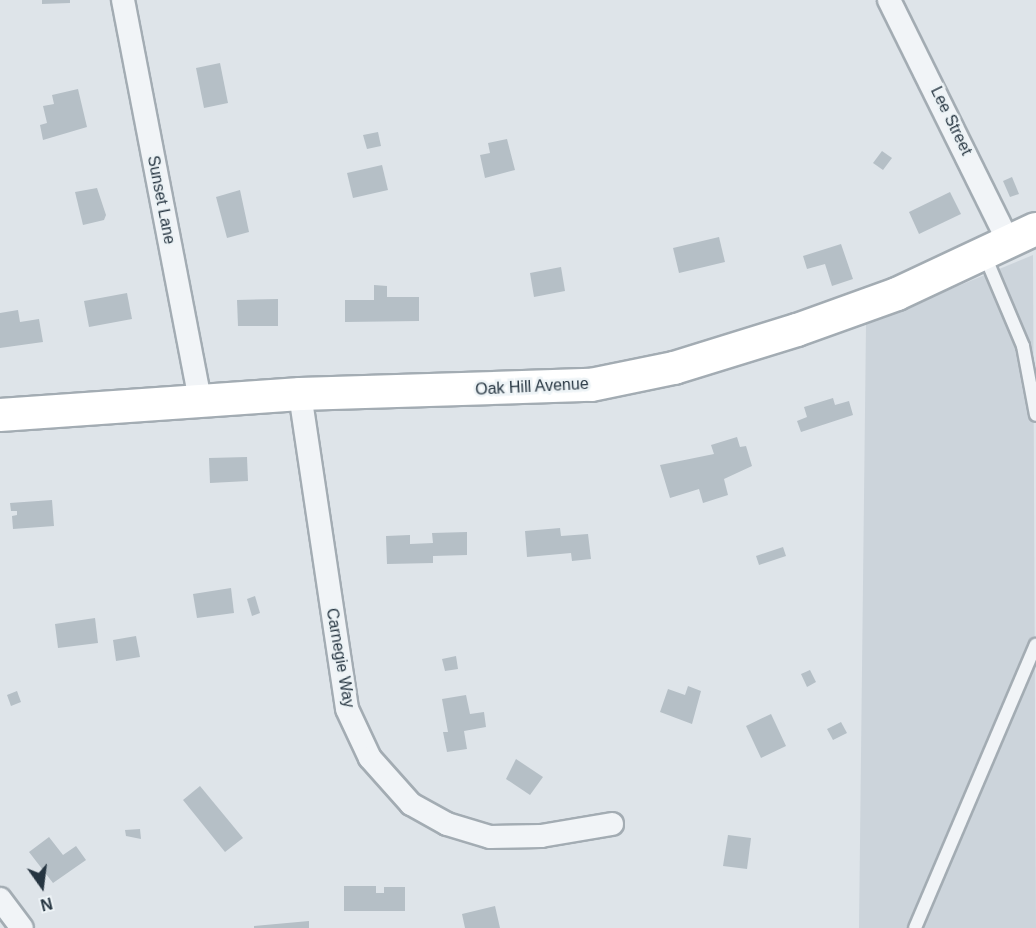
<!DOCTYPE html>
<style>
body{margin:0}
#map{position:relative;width:1036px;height:928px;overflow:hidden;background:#dee4e9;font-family:Helvetica,sans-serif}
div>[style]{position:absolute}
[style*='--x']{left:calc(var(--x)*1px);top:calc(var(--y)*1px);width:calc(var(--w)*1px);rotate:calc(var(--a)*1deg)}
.built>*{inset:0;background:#ccd4db}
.building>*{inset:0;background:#b5bfc6}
.roads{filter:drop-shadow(2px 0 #a3acb3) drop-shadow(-2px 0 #a3acb3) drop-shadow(0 2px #a3acb3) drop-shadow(0 -2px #a3acb3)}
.lane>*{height:12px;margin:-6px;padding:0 6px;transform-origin:6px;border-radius:6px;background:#f1f4f7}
.street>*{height:22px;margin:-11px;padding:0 11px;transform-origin:11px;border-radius:11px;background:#f1f4f7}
.secondary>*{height:32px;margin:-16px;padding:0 16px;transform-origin:16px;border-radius:16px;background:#fff}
span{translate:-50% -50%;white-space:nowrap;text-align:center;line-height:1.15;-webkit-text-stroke:5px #edf3f6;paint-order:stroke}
.street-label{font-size:16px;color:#263541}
.north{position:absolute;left:12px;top:856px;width:60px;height:60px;-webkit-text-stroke:4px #edf3f6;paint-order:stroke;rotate:166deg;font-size:16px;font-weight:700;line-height:24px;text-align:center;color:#263541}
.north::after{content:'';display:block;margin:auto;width:21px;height:27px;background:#263541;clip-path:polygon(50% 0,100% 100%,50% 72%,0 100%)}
</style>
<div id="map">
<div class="built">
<div style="clip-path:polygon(1033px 255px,1036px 928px,859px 928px,866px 324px)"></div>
</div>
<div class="building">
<div style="clip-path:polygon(42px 0,70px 0,70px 3px,42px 4px)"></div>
<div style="clip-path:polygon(220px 63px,228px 103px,204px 108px,196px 68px)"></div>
<div style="clip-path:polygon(78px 89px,87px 127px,43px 140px,40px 125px,47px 123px,43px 106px,54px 104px,52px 95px)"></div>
<div style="clip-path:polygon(378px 132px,381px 146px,367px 149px,363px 135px)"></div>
<div style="clip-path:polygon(507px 139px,515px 170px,485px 178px,480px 155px,490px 153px,488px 143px)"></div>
<div style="clip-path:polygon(882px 151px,892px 158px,883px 170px,873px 163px)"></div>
<div style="clip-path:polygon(382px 165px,388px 190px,353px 198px,347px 173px)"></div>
<div style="clip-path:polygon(1012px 177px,1019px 194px,1010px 197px,1003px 181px)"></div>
<div style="clip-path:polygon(97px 188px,106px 215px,104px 220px,83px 225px,75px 192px)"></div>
<div style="clip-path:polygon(240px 190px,249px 232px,227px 238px,216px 197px)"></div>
<div style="clip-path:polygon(950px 192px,961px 214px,919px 234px,909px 212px)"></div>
<div style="clip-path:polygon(719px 237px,725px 262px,679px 273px,673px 248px)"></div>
<div style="clip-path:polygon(841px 244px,853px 279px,832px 286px,825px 264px,807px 269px,803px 256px)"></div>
<div style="clip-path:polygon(561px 267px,565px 291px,534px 297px,530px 273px)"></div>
<div style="clip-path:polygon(374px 285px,387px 286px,387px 297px,419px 297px,419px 321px,345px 322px,345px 300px,374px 300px)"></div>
<div style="clip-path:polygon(127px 293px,132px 319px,89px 327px,84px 301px)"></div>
<div style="clip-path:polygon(278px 299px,278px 326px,238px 326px,237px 300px)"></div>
<div style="clip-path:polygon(18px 310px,20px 322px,39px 319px,43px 342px,0 348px,0 313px)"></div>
<div style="clip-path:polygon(833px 398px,835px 405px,849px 401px,853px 415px,801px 432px,797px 421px,807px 417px,804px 407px)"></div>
<div style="clip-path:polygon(737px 437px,740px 447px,746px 446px,752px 466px,724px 479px,728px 495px,703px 503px,699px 489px,670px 498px,660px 465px,714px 454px,711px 445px)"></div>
<div style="clip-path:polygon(247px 457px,248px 481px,210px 483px,209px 458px)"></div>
<div style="clip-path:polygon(52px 500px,54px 526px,13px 529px,12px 516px,17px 515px,17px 511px,11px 511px,10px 503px)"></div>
<div style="clip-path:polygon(560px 528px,561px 536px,588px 534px,591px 559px,572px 561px,571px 553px,527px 557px,525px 531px)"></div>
<div style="clip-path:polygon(467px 532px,467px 555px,433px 556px,433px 563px,387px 564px,386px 536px,410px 535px,410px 544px,433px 543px,432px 533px)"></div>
<div style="clip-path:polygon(783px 547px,786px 556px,759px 565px,756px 556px)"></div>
<div style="clip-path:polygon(231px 588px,234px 613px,197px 618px,193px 594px)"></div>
<div style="clip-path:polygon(255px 596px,260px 613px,252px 616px,247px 599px)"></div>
<div style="clip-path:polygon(95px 618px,98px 643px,58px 648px,55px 624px)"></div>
<div style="clip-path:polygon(136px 636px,140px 657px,116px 661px,113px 640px)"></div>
<div style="clip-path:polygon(456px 656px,458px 669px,445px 671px,442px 659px)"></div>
<div style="clip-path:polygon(810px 670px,816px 682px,807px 687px,801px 674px)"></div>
<div style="clip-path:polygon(688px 686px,701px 691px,692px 724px,660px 712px,668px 689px,685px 695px)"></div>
<div style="clip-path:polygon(17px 691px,21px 702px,11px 706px,7px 695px)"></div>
<div style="clip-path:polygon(466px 695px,470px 714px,484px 712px,486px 727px,464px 731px,467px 749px,447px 752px,443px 732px,448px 732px,442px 699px)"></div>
<div style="clip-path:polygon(771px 714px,786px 746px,761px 758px,746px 726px)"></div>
<div style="clip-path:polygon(841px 722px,847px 733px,833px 740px,827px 729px)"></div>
<div style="clip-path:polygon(516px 759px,543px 777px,530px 795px,506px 779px)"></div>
<div style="clip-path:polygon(200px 786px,243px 838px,225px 852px,183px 800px)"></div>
<div style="clip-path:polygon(140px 829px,141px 839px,126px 836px,125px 830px)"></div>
<div style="clip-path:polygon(728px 835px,751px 838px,747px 869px,723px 866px)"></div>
<div style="clip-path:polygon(49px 837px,63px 855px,76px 846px,86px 860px,53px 883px,29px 852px)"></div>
<div style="clip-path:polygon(344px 886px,376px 886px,376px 893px,384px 893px,384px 887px,405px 887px,405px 911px,344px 911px)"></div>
<div style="clip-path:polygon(495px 906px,500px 928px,465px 928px,462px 914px)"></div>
<div style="clip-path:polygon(309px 921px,309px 928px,254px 928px,254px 926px)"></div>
</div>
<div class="roads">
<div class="lane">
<div style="--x:985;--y:256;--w:98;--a:67.1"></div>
<div style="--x:1023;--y:346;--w:70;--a:79.3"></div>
<div style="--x:915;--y:928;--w:308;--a:-66.9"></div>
</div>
<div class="street">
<div style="--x:123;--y:0;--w:407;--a:79.1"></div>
<div style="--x:889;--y:0;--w:271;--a:63.7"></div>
<div style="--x:300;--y:394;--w:318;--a:81.5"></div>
<div style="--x:347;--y:709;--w:54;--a:64.9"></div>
<div style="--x:370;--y:758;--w:62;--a:48.3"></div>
<div style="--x:411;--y:804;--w:41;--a:29.1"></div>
<div style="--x:447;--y:824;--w:45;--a:16.8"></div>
<div style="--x:490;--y:837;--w:51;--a:-1.1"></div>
<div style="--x:541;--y:836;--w:72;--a:-9.6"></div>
<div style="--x:0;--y:899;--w:36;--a:53"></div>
</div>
<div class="secondary">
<div style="--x:0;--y:415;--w:301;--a:-4"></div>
<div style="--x:300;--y:394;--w:291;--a:-1.8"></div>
<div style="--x:591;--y:385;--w:85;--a:-11.6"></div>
<div style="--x:674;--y:368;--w:129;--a:-17.2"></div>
<div style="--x:797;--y:330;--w:106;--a:-19.8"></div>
<div style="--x:897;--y:294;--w:153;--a:-25.1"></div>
</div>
</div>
<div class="street-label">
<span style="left:951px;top:121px;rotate:64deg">Lee Street</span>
<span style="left:161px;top:200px;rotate:79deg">Sunset Lane</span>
<span style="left:532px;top:387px;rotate:-3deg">Oak Hill Avenue</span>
<span style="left:340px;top:658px;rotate:80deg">Carnegie Way</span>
</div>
<div class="north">N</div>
</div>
